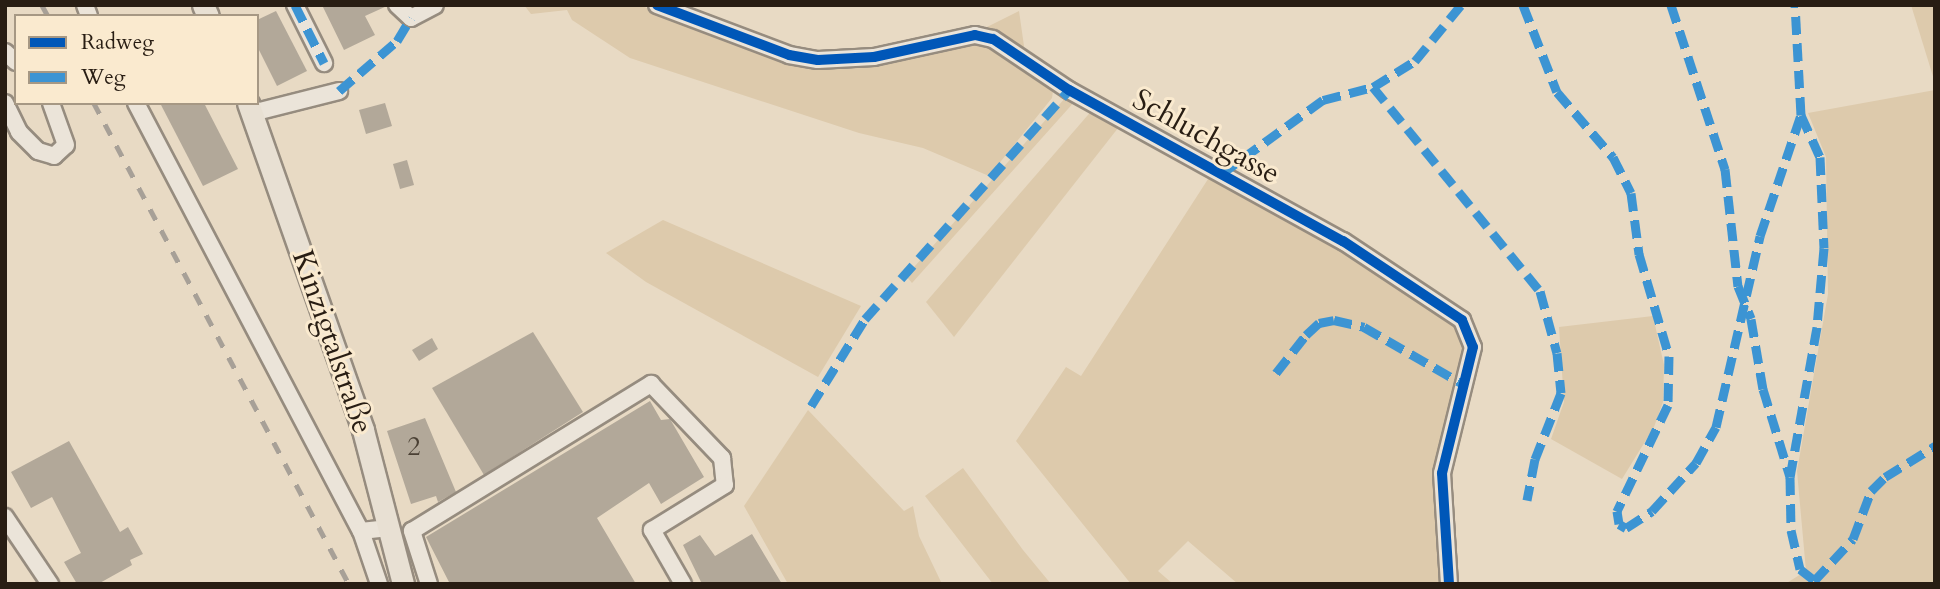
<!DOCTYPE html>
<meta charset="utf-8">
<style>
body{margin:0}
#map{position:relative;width:1940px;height:589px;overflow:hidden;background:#e8dac4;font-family:Cardo,serif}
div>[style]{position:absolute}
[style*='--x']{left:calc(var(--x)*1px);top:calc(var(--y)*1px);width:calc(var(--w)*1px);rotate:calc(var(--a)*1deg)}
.green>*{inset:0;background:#ddcaac}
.building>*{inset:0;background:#b2a899}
.roads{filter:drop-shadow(2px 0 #968c7f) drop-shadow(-2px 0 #968c7f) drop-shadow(0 2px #968c7f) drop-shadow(0 -2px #968c7f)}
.minor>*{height:16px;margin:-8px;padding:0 8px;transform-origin:8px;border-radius:8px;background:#ebe4d9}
.major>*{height:21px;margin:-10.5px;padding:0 10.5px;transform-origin:10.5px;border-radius:10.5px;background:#e8e0d3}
.rail>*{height:4.5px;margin-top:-2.25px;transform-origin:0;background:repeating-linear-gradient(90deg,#a7a097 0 12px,transparent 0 24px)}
.quiet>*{height:9px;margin-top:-4.5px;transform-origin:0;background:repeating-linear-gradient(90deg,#3c94d3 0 18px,transparent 0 27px)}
.cycleway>*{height:10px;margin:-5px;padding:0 5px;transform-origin:5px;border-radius:5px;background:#0057b8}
span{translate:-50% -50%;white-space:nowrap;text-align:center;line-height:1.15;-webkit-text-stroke:6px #faeacf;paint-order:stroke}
.number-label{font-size:26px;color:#4a4034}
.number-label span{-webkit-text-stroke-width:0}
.street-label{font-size:30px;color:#281d13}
.frame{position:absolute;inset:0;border:7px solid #281d13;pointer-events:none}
.legend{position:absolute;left:14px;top:14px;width:245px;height:91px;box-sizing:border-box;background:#faeacf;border:2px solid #a69884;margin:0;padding:9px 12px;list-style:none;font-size:21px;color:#281d13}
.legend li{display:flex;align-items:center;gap:14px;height:35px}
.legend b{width:35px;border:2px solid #a69884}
</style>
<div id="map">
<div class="green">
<div style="clip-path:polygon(524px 5px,639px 5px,796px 61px,968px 39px,991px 44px,1013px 59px,1053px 91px,1052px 98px,989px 176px,923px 148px,859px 133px,630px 58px,572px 20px,567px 10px,531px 14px)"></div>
<div style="clip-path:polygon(1911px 5px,1935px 5px,1935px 83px)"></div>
<div style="clip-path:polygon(1019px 11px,1025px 53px,981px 30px)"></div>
<div style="clip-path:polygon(1935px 90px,1935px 584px,1785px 584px,1806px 571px,1797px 471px,1828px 294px,1826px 157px,1808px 113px)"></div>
<div style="clip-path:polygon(1067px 96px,1076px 100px,912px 283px,906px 276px)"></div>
<div style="clip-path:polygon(1094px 108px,1122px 123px,954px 337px,926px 302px)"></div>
<div style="clip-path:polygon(1210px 176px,1364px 260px,1455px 324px,1461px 333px,1463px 358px,1449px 422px,1445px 584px,1238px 584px,1188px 541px,1158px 571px,1173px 584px,1131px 584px,1016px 441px,1066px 367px,1081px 376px)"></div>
<div style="clip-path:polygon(663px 220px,861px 306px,818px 377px,646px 282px,606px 253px)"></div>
<div style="clip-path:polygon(1653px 316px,1664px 365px,1663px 402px,1654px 427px,1622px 479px,1551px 439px,1564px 402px,1559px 327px)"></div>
<div style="clip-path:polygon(808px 410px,904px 511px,913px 506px,919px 536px,942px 584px,788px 584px,744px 506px)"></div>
<div style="clip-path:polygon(963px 468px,1023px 550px,1051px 584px,993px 584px,925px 496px)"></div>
</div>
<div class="building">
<div style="clip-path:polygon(322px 5px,387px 5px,387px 6px,365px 16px,375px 35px,344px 50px)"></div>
<div style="clip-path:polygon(276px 11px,307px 71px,277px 86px,257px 46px,257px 20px)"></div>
<div style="clip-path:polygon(160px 103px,204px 103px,238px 169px,203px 186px)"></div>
<div style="clip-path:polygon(385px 103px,392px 126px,366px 134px,359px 110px)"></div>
<div style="clip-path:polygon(407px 160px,414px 185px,400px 189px,393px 164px)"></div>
<div style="clip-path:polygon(533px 332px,583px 412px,484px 475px,432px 388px)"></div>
<div style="clip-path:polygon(432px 338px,438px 349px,419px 361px,412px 350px)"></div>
<div style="clip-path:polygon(650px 401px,661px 420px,670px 419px,704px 477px,661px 504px,649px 483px,597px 518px,636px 584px,450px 584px,426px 537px)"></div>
<div style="clip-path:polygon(425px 418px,456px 492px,438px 502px,436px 496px,411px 504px,387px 431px)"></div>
<div style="clip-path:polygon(69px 441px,120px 532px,128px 527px,143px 554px,130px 560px,132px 565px,98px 584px,77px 584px,64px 562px,81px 553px,52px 497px,31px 508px,11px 472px)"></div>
<div style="clip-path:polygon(752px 534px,782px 584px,702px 584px,683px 545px,700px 535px,715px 556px)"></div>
</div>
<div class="roads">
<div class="minor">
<div style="--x:85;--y:5;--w:12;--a:70"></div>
<div style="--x:295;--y:5;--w:65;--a:63.4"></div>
<div style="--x:397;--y:5;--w:19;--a:43"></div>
<div style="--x:411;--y:18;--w:27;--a:-28"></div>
<div style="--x:657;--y:5;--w:141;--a:20.7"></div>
<div style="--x:789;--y:55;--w:29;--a:10"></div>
<div style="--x:818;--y:60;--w:56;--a:-3.1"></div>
<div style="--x:874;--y:57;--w:103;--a:-12.3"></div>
<div style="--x:975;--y:35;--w:18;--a:13"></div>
<div style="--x:993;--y:39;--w:92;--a:33.9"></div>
<div style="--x:1069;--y:90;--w:313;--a:28.9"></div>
<div style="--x:1343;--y:241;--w:143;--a:33.6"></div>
<div style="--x:1462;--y:320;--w:29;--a:68"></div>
<div style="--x:1473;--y:347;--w:130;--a:103.8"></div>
<div style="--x:1442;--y:473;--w:111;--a:86.4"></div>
<div style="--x:5;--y:52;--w:15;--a:42"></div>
<div style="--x:5;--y:103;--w:32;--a:64"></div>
<div style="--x:19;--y:132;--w:27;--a:45"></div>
<div style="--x:38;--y:151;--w:17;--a:17"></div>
<div style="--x:54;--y:156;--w:16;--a:-43"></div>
<div style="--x:66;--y:145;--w:45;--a:-109.7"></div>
<div style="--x:136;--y:103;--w:484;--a:62.3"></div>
<div style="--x:361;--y:531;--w:28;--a:-6"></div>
<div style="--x:252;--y:113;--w:90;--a:-14.2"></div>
<div style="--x:5;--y:517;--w:81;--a:56.1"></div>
<div style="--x:361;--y:531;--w:56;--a:71.2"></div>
<div style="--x:429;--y:584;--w:56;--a:-107.8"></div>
<div style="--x:412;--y:531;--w:281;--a:-31.6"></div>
<div style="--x:651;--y:384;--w:103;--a:46.2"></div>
<div style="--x:722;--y:458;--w:27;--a:84"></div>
<div style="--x:725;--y:485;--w:86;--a:148.3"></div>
<div style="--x:652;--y:530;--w:62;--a:60.1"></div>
</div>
<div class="major">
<div style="--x:203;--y:5;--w:12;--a:66"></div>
<div style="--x:248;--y:103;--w:347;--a:70.6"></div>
<div style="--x:363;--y:430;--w:159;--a:75.4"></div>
</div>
</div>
<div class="rail">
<div style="--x:42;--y:5;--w:13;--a:61"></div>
<div style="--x:94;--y:103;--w:544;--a:62.07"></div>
</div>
<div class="quiet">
<div style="--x:295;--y:5;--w:65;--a:63.4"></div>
<div style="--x:1523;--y:5;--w:93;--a:68.7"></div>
<div style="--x:1557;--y:92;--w:86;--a:49.3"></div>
<div style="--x:1613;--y:157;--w:40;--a:63.4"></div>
<div style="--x:1631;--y:193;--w:62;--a:82.5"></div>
<div style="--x:1639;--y:254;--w:106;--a:73.6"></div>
<div style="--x:1669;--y:356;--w:49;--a:91.2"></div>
<div style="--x:1668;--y:405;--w:118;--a:115.7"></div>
<div style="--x:1617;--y:511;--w:13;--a:81"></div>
<div style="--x:1619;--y:524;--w:8;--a:30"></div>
<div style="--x:1626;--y:528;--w:31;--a:-33"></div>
<div style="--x:1652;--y:511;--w:65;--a:-47.5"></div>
<div style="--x:1696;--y:463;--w:41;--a:-60.9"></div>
<div style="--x:1716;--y:427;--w:196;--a:-77"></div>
<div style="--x:1760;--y:236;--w:128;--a:-71.3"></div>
<div style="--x:1801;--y:115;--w:110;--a:-93.1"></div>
<div style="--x:1671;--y:5;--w:173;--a:71.8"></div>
<div style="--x:1725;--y:169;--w:118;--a:83.7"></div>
<div style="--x:1738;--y:286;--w:35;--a:68"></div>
<div style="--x:1751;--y:319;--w:71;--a:80.3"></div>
<div style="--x:1763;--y:389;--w:92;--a:72.9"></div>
<div style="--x:1373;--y:87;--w:264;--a:50.7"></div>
<div style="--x:1540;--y:291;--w:64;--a:74.7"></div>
<div style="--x:1557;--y:353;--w:40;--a:84.3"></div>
<div style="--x:1561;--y:393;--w:71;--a:111.5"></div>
<div style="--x:1535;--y:459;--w:42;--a:101"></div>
<div style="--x:339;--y:91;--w:77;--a:-40.8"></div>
<div style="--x:397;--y:41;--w:27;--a:-59"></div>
<div style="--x:1801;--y:115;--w:46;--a:65.7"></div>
<div style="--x:1820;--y:157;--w:91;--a:87.5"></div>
<div style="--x:1824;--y:248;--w:79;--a:95.1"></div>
<div style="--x:1817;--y:327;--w:152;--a:100.2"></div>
<div style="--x:1790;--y:477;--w:53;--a:88.9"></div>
<div style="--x:1791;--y:530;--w:40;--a:77"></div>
<div style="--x:1800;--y:569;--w:24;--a:38"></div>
<div style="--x:1221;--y:174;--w:126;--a:-36"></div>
<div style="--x:1323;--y:100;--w:52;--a:-14.6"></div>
<div style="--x:1373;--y:87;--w:49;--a:-31.8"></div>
<div style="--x:1415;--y:61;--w:72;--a:-50.6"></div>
<div style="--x:1276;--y:373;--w:48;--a:-51.7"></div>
<div style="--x:1306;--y:335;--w:18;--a:-43"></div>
<div style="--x:1319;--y:323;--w:15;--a:-11"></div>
<div style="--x:1334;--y:320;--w:31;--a:13"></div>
<div style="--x:1364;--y:327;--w:114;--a:29.9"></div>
<div style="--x:811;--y:406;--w:102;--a:-58.2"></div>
<div style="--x:865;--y:319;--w:307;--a:-48.3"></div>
<div style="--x:1814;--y:581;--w:57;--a:-47.1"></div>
<div style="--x:1853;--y:539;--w:51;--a:-69.4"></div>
<div style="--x:1871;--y:491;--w:20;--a:-45"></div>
<div style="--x:1885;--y:477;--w:59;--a:-31.8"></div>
</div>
<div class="cycleway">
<div style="--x:657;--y:5;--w:141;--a:20.7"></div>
<div style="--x:789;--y:55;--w:29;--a:10"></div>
<div style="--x:818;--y:60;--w:56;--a:-3.1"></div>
<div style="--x:874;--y:57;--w:103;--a:-12.3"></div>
<div style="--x:975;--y:35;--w:18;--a:13"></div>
<div style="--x:993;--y:39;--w:92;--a:33.9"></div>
<div style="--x:1069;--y:90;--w:313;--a:28.9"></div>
<div style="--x:1343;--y:241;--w:143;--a:33.6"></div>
<div style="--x:1462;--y:320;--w:29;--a:68"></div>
<div style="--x:1473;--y:347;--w:130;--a:103.8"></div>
<div style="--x:1442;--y:473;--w:111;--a:86.4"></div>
</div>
<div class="number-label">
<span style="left:414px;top:447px">2</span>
</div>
<div class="street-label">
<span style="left:1206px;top:137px;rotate:29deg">Schluchgasse</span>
<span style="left:332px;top:342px;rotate:71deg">Kinzigtalstraße</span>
</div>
<div class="frame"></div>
<ul class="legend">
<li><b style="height:9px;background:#0057b8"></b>Radweg</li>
<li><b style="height:9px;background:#3c94d3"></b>Weg</li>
</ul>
</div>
